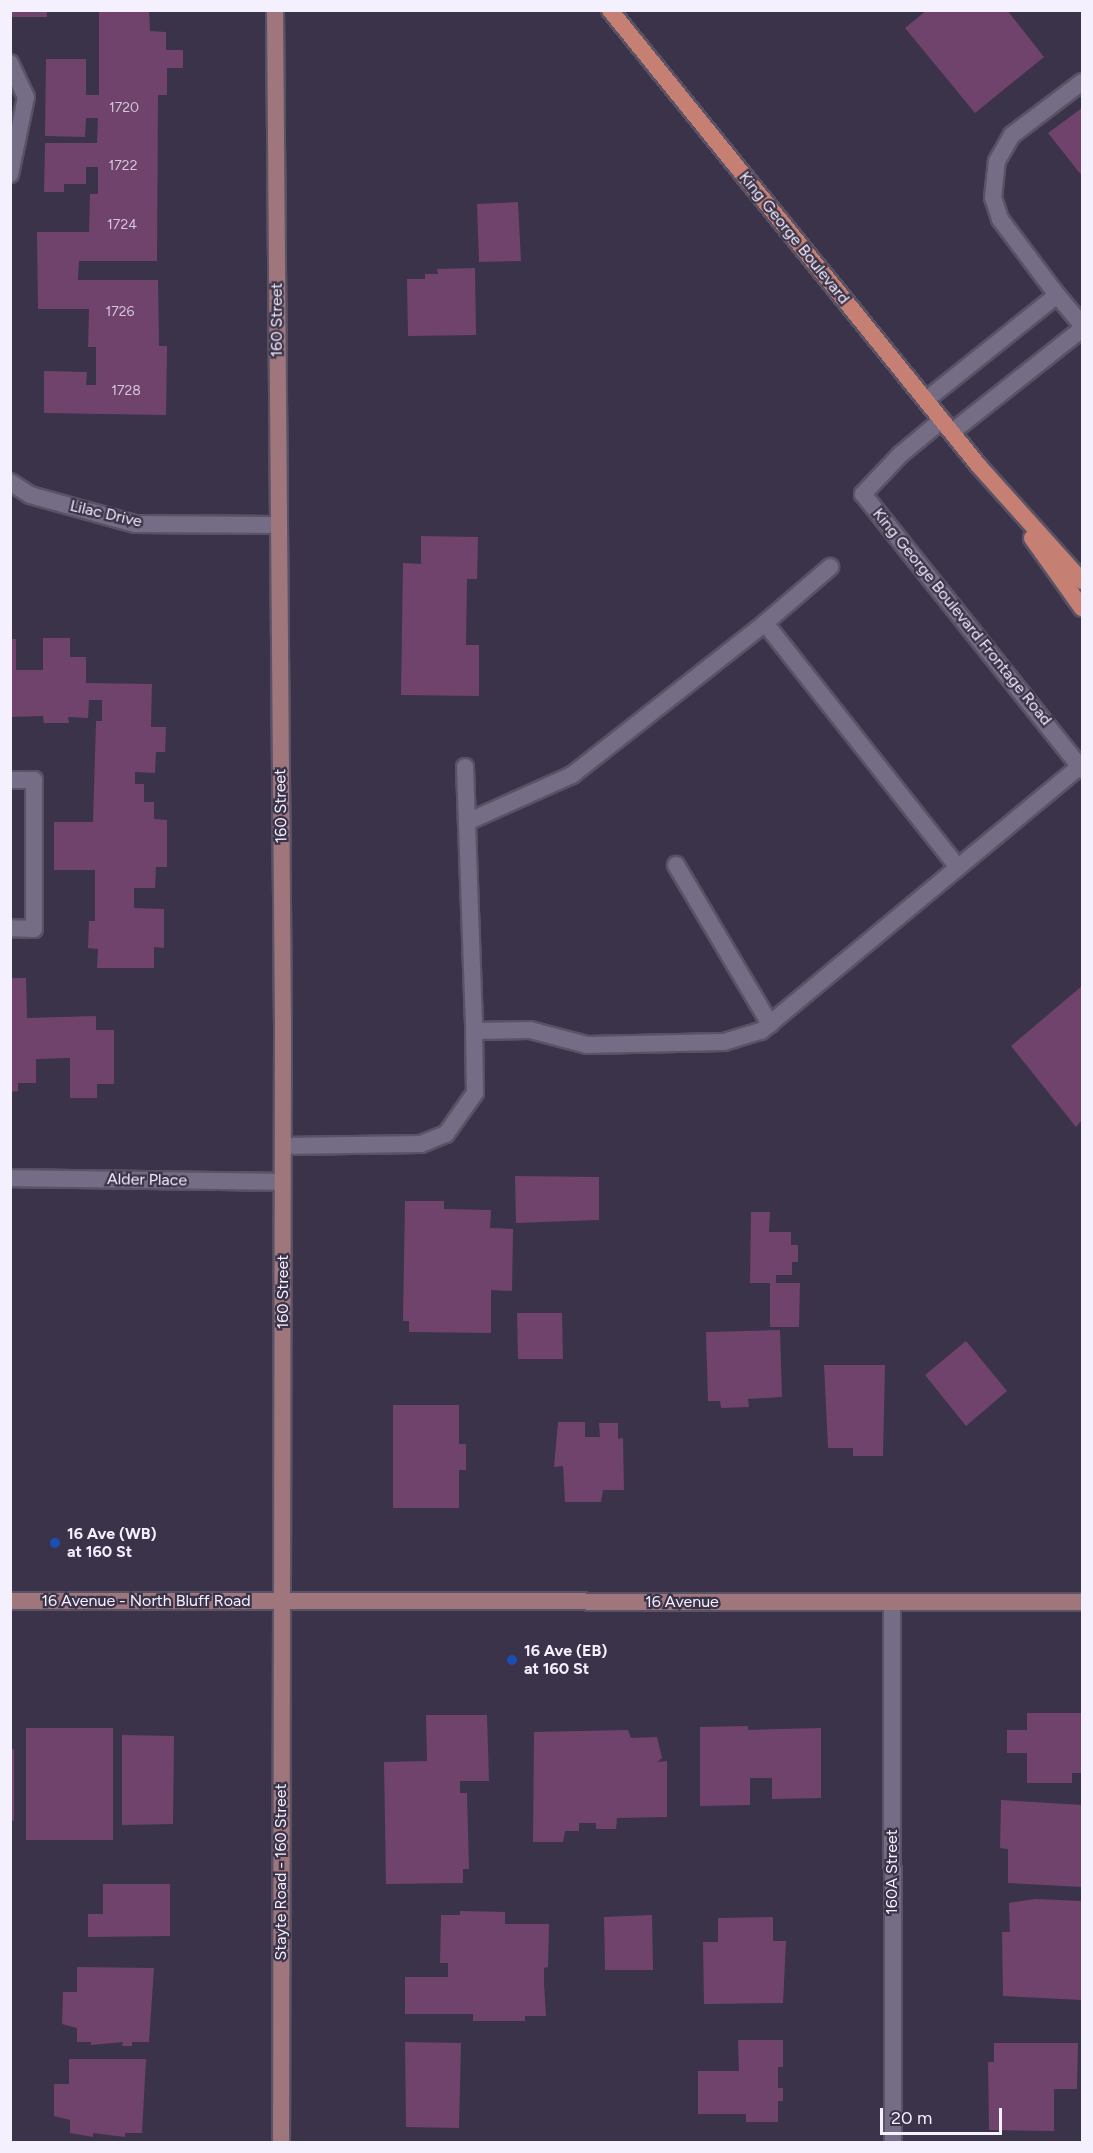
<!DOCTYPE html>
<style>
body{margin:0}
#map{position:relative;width:1093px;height:2153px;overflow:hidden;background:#3b3349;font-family:Figtree,sans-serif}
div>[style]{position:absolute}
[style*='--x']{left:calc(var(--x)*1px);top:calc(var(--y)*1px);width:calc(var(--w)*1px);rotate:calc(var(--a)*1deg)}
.building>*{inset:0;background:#70436c}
.roads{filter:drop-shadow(2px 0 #5a5265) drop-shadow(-2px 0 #5a5265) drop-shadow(0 2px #5a5265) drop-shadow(0 -2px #5a5265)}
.service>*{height:16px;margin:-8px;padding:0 8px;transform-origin:8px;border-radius:8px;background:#756c85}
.minor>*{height:16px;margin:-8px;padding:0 8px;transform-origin:8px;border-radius:8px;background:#756c85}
.secondary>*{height:16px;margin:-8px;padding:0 8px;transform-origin:8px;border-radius:8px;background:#9e767c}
.primary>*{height:16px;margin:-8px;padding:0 8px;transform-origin:8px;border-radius:8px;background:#c68073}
.dots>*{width:16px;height:16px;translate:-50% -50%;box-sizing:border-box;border:3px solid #3b3349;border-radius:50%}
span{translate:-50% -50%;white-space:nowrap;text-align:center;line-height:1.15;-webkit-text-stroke:4.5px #3b3349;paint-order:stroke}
.number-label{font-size:14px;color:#d4c5da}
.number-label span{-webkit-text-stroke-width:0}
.street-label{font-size:16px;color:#f5f0fe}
.poi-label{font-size:16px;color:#f5f0fe;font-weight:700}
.left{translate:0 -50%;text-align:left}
.frame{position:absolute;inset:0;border:12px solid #f5f0fe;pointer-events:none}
.scale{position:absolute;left:880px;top:2108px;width:122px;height:27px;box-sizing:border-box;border:3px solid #f5f0fe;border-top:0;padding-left:8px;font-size:18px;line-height:21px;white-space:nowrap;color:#f5f0fe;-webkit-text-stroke:4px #3b3349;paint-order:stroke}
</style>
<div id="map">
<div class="building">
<div style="clip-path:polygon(10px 10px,47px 10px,47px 17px,10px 17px)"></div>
<div style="clip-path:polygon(99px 10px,149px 10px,150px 31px,166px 32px,166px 50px,183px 50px,183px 68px,167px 68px,167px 95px,158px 95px,157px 261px,79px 261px,78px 280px,158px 280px,159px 346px,167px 346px,166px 415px,44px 413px,44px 371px,87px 372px,86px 385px,96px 385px,96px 347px,88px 347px,89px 309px,38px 309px,37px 232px,89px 232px,90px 194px,98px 194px,98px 167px,86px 167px,86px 184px,64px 184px,64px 192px,44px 192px,45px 143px,97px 143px,98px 118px,86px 118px,85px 137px,45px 136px,46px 59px,86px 59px,86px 95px,99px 95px)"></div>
<div style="clip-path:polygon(927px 10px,1007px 10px,1044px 57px,975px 113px,905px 28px)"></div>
<div style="clip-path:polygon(1082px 108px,1082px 176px,1048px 133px)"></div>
<div style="clip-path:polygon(518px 202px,521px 261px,479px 262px,477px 204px)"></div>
<div style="clip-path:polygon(475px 268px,476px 335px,408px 336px,407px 279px,425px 279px,425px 274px,438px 274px,437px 269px)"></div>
<div style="clip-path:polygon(421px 536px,478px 537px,477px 579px,467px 579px,466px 645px,479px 645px,479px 696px,401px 695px,403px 563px,421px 564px)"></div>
<div style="clip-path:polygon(43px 638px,70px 638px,70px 657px,86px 657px,86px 683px,152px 684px,151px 727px,166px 727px,165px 752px,156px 752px,155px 773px,135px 772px,135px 784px,144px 784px,144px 802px,154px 802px,154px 819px,167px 820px,167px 867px,156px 867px,155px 888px,134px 888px,134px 908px,164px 909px,164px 948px,154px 947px,154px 968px,97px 968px,98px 949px,88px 948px,89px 921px,95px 921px,95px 870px,54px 870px,54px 822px,93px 822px,96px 721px,102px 721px,102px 700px,89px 700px,88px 718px,68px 717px,69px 723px,44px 723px,43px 716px,10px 717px,10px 639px,16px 639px,16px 670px,43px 670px)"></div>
<div style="clip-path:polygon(10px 978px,26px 978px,27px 1018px,96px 1016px,96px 1030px,114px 1030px,114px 1084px,97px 1084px,97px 1098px,70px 1098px,70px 1058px,36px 1059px,36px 1083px,18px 1083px,18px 1091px,10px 1092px)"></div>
<div style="clip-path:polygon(1082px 986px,1082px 1120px,1076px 1127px,1011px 1046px)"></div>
<div style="clip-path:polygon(515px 1176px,599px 1177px,599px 1220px,516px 1223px)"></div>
<div style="clip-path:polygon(405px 1201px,444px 1201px,444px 1209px,491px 1210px,490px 1228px,513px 1229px,512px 1291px,491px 1290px,491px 1333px,409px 1332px,409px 1321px,403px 1321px)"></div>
<div style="clip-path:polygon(751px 1212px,770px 1212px,769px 1232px,791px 1232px,791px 1245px,798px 1245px,798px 1262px,792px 1262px,792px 1275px,776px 1275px,776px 1283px,800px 1283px,799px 1327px,770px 1327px,770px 1283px,750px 1283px)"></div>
<div style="clip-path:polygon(517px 1313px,562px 1313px,563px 1359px,518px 1359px)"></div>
<div style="clip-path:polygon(780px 1330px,782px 1397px,748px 1399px,749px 1407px,721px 1408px,720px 1401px,708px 1401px,706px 1332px)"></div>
<div style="clip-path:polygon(966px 1341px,1007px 1391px,966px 1426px,925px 1375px)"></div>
<div style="clip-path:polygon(824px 1365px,885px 1365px,883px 1456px,853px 1456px,853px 1448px,828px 1448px)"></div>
<div style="clip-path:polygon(393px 1405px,459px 1405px,459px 1444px,466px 1444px,466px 1470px,459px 1470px,459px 1508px,393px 1508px)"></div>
<div style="clip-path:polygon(558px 1422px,585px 1422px,585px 1437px,600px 1437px,599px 1423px,618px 1423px,618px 1439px,623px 1438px,624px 1490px,603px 1490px,601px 1502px,565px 1502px,563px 1466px,554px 1467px)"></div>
<div style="clip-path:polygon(1027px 1713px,1082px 1713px,1082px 1773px,1072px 1773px,1072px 1783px,1027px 1783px,1027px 1753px,1007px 1753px,1007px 1730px,1027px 1730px)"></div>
<div style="clip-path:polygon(426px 1715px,487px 1715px,489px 1781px,460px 1781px,460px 1793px,467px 1793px,469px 1869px,463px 1869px,463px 1883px,386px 1884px,384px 1762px,427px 1761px)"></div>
<div style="clip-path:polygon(748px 1726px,748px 1730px,821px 1728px,821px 1798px,772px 1799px,772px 1778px,750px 1778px,750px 1805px,700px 1806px,700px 1727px)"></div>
<div style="clip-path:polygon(26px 1728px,113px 1728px,113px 1840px,26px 1840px)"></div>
<div style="clip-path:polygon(628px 1730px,631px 1738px,657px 1737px,662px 1758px,657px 1762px,667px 1761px,667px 1817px,617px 1818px,616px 1829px,596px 1829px,596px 1823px,579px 1823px,579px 1831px,565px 1831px,563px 1842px,533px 1842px,534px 1732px)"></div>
<div style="clip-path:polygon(122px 1735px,174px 1736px,173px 1824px,122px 1825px)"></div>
<div style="clip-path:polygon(10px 1749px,14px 1749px,14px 1821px,10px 1820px)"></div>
<div style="clip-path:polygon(1001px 1800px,1082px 1805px,1082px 1887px,1008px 1883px,1008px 1849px,1000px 1848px)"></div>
<div style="clip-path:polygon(103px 1884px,170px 1884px,170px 1936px,88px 1937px,88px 1914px,103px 1914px)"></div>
<div style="clip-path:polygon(1035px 1899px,1082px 1901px,1082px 2000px,1003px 1996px,1002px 1932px,1010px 1932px,1009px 1903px)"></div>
<div style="clip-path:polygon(460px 1911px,505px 1912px,505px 1924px,549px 1924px,548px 1967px,544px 1968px,544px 1983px,546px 2016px,525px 2016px,525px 2021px,473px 2021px,473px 2014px,405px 2014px,405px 1977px,448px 1977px,448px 1963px,440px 1963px,441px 1915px,460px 1915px)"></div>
<div style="clip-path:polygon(652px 1915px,653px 1970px,605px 1970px,604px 1917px)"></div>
<div style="clip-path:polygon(773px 1917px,773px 1941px,786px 1941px,783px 2003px,704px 2004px,703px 1942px,718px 1942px,718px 1918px)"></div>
<div style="clip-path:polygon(77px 1967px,154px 1968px,149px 2042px,132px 2042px,132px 2046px,122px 2046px,123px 2042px,91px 2045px,91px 2042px,77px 2042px,77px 2028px,62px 2024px,63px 1992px,77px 1992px)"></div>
<div style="clip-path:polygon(738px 2040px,783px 2040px,783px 2067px,778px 2067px,778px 2088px,783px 2088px,783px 2101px,778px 2101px,778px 2122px,746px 2122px,746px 2114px,698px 2114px,698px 2071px,739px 2071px)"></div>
<div style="clip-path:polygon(405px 2042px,461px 2043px,459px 2128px,406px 2127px)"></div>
<div style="clip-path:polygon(994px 2043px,1078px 2043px,1077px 2089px,1054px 2089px,1054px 2131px,989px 2130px,988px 2062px,994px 2062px)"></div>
<div style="clip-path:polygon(69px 2059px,146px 2059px,142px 2133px,125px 2133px,125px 2137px,93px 2133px,93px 2137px,70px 2133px,70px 2120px,54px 2116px,54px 2084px,69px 2084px)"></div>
</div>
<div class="roads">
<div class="service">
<div style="--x:10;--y:63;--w:38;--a:65"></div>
<div style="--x:26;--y:97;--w:79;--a:101.7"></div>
<div style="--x:1057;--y:295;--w:95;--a:-126.9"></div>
<div style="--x:1000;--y:219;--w:22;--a:-108"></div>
<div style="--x:993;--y:198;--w:37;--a:-84"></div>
<div style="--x:997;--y:161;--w:30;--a:-60"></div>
<div style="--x:1012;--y:135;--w:88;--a:-37.1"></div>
<div style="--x:765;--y:623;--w:86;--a:-40.7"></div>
<div style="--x:465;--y:767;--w:264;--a:88"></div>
<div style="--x:10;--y:780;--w:24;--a:0"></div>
<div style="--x:34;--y:780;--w:149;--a:90"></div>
<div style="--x:34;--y:929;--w:24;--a:-178"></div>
<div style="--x:467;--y:822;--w:115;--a:-24.1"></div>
<div style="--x:572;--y:775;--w:246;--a:-38.2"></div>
<div style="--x:765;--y:623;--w:311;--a:51.7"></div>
<div style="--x:676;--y:865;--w:185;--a:59.4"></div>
<div style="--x:283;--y:1146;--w:138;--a:-0.8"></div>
<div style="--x:421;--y:1144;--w:27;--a:-22"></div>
<div style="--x:446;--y:1134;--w:50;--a:-54.7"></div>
<div style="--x:475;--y:1093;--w:62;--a:-90.9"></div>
<div style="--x:474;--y:1031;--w:56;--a:-1"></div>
<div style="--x:530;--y:1030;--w:59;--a:14.7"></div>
<div style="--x:587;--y:1045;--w:137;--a:-1.3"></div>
<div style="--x:724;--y:1042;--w:39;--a:-17"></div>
<div style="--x:761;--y:1031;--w:415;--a:-39.7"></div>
</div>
<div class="minor">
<div style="--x:926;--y:400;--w:168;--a:-38.7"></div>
<div style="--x:1057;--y:295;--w:39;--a:50"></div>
<div style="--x:942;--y:420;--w:55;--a:140.2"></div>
<div style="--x:900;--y:455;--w:54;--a:133.5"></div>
<div style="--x:863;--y:494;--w:352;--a:51.5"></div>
<div style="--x:952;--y:432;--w:166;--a:-38.4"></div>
<div style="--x:10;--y:482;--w:24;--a:33"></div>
<div style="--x:30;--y:495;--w:109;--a:15.4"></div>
<div style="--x:135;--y:524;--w:143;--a:0.4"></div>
<div style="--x:10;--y:1178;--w:273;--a:0.8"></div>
<div style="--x:892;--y:1602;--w:540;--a:89.89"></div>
</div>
<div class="secondary">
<div style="--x:275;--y:10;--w:1014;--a:89.55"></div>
<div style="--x:283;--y:1024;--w:1118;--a:90.1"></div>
<div style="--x:10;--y:1601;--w:1072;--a:0.05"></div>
</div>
<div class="primary">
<div style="--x:610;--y:10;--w:585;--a:51.03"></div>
<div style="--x:978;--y:465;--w:156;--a:48.1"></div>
<div style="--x:1032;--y:538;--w:86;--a:54.5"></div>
</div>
</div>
<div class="dots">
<div style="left:55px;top:1543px;background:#1a4fb4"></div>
<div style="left:512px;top:1660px;background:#1a4fb4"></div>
</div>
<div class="number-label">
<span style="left:124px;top:108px">1720</span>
<span style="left:123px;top:166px">1722</span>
<span style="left:122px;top:225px">1724</span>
<span style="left:120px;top:312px">1726</span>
<span style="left:126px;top:391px">1728</span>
</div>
<div class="street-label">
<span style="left:794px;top:238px;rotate:51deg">King George Boulevard</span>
<span style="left:277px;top:320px;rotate:-90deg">160 Street</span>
<span style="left:106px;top:514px;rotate:13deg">Lilac Drive</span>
<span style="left:962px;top:617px;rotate:51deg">King George Boulevard Frontage Road</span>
<span style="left:281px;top:806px;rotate:-91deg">160 Street</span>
<span style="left:147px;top:1180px;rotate:1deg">Alder Place</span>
<span style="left:283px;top:1292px;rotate:-90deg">160 Street</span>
<span style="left:146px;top:1601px">16 Avenue - North Bluff Road</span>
<span style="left:682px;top:1602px">16 Avenue</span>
<span style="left:281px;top:1872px;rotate:-90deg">Stayte Road - 160 Street</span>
<span style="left:892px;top:1872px;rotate:-90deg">160A Street</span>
</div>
<div class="poi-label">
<span class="left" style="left:67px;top:1543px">16 Ave (WB)<br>at 160 St</span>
<span class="left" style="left:524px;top:1660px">16 Ave (EB)<br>at 160 St</span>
</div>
<div class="frame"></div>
<div class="scale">20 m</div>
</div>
